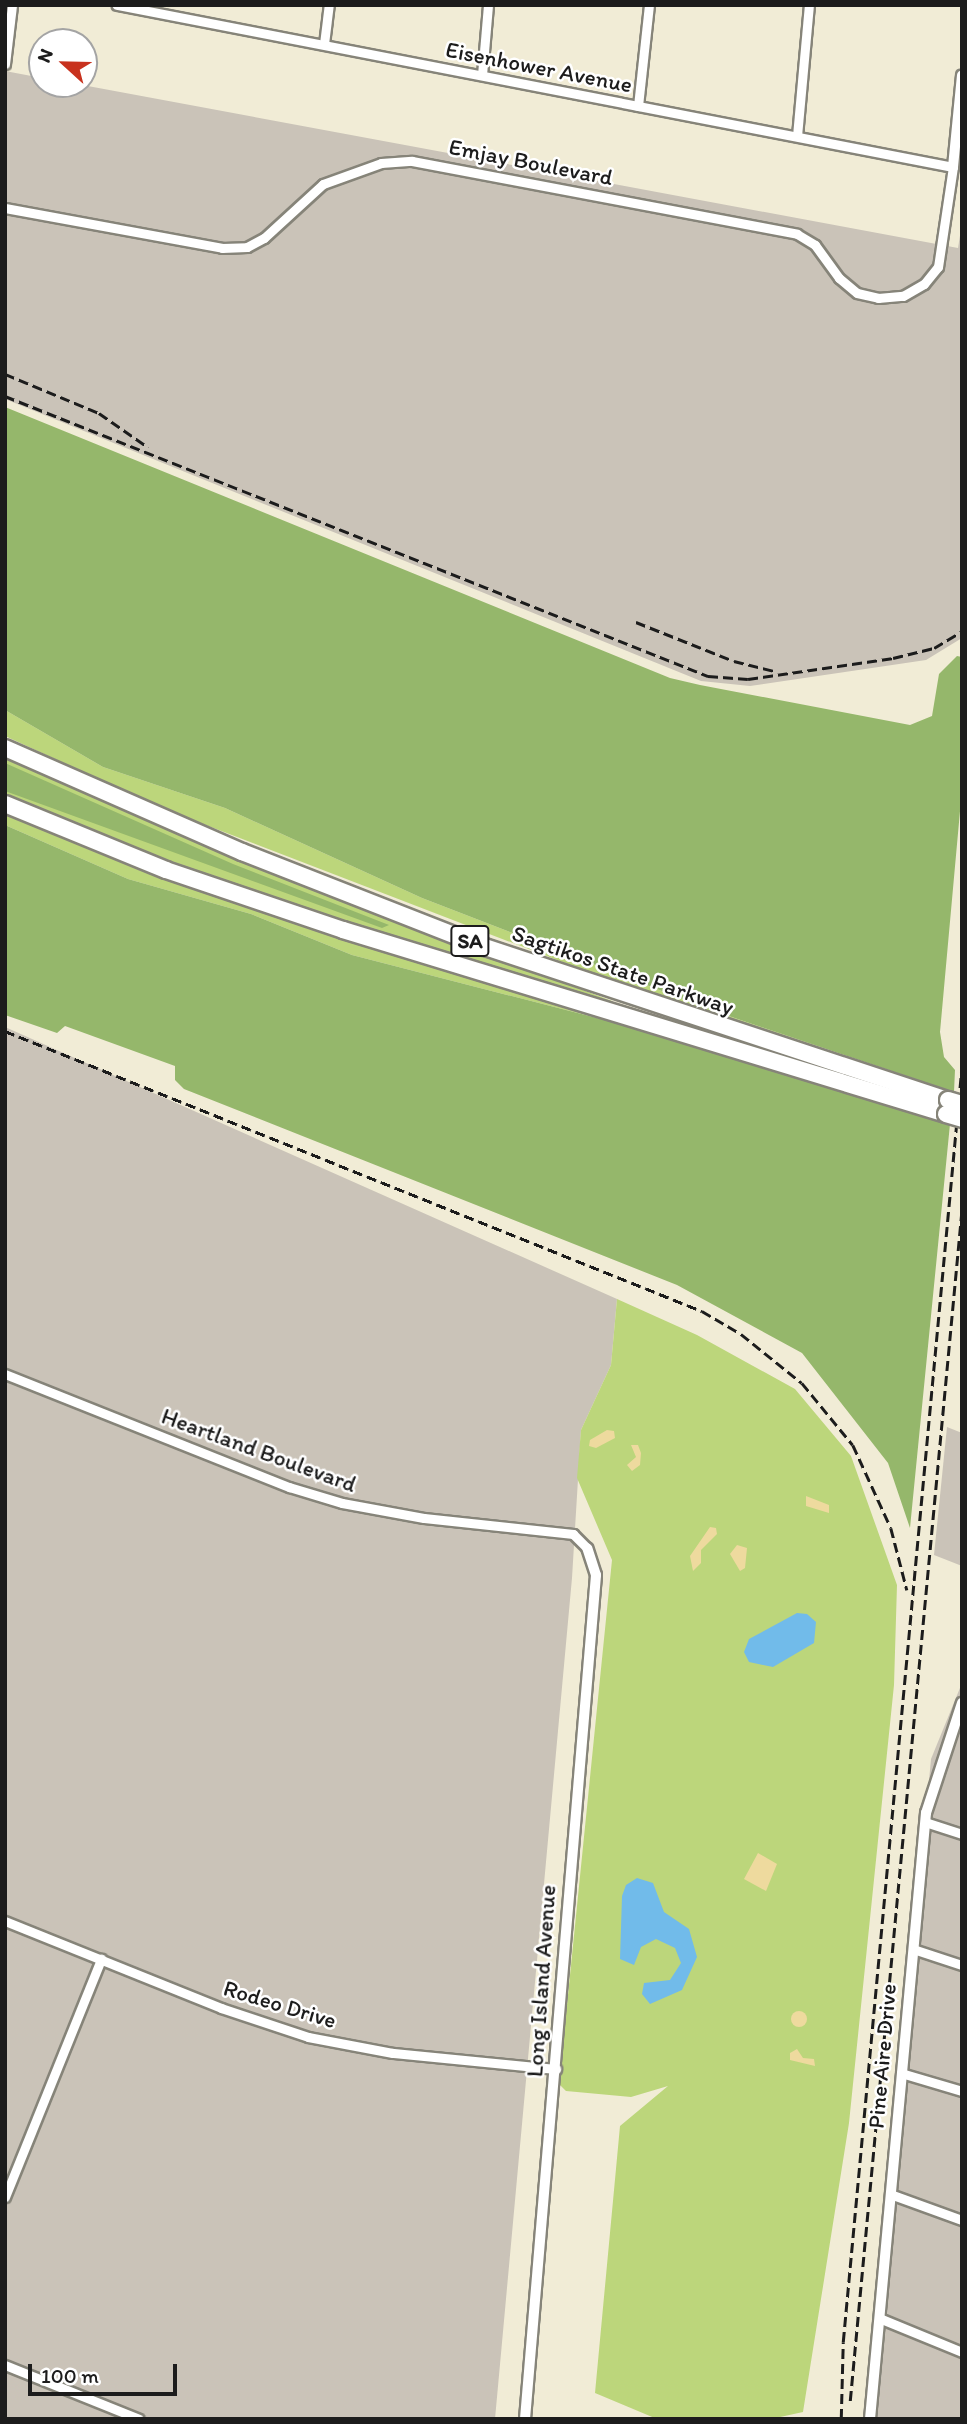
<!DOCTYPE html>
<style>
body{margin:0}
#map{position:relative;width:967px;height:2424px;overflow:hidden;background:#f1ecd6;font-family:Itim,sans-serif}
div>[style]{position:absolute}
[style*='--x']{left:calc(var(--x)*1px);top:calc(var(--y)*1px);width:calc(var(--w)*1px);rotate:calc(var(--a)*1deg)}
.industrial>*{inset:0;background:#cac3b8}
.green>*{inset:0;background:#bcd67b}
.forest>*{inset:0;background:#95b76b}
.sand>*{inset:0;background:#eeda9e}
.round{border-radius:50%}
.water>*{inset:0;background:#71bbea}
.roads{filter:drop-shadow(2px 0 #868479) drop-shadow(-2px 0 #868479) drop-shadow(0 2px #868479) drop-shadow(0 -2px #868479)}
.minor>*{height:9px;margin:-4.5px;padding:0 4.5px;transform-origin:4.5px;border-radius:4.5px;background:#fff}
.tertiary>*{height:10px;margin:-5px;padding:0 5px;transform-origin:5px;border-radius:5px;background:#fff}
.motorway>*{height:16px;margin:-8px;padding:0 8px;transform-origin:8px;border-radius:8px;background:#fff}
.rail>*{height:2.5px;margin-top:-1.25px;transform-origin:0;background:repeating-linear-gradient(90deg,#1c1c1c 0 10px,transparent 0 15px)}
.bridges{filter:drop-shadow(2px 0 #868479) drop-shadow(-2px 0 #868479) drop-shadow(0 2px #868479) drop-shadow(0 -2px #868479)}
.motorway-bridge>*{height:16px;margin:-8px;padding:0 8px;transform-origin:8px;border-radius:8px;background:#fff}
span{translate:-50% -50%;white-space:nowrap;text-align:center;line-height:1.15;-webkit-text-stroke:5px #fff;paint-order:stroke}
.shield-label span{padding:2px 5px;background:#fff;border:2px solid;border-radius:5px;-webkit-text-stroke-width:0}
.shield-label{font-size:21px;color:#1c1c1c;font-weight:700}
.street-label{font-size:23px;color:#1c1c1c}
.frame{position:absolute;inset:0;border:7px solid #1c1c1c;pointer-events:none}
.north{position:absolute;left:28px;top:28px;width:70px;height:70px;box-sizing:border-box;background:#fff;border:2px solid #a4a4a4;border-radius:50%;rotate:292deg;font-size:19px;font-weight:700;line-height:28px;text-align:center;color:#1c1c1c}
.north::after{content:'';display:block;margin:auto;width:24px;height:32px;background:#c8321e;clip-path:polygon(50% 0,100% 100%,50% 72%,0 100%)}
.scale{position:absolute;left:28px;top:2364px;width:149px;height:32px;box-sizing:border-box;border:4px solid #1c1c1c;border-top:0;padding-left:9px;font-size:21px;line-height:24px;white-space:nowrap;color:#1c1c1c;-webkit-text-stroke:5px #fff;paint-order:stroke}
</style>
<div id="map">
<div class="industrial">
<div style="clip-path:polygon(5px 71px,42px 78px,42px 84px,77px 84px,958px 248px,962px 223px,962px 638px,926px 660px,750px 686px,701px 681px,5px 399px)"></div>
<div style="clip-path:polygon(5px 1027px,617px 1299px,611px 1365px,581px 1430px,572px 1578px,495px 2419px,5px 2419px)"></div>
<div style="clip-path:polygon(947px 1427px,962px 1433px,962px 1566px,934px 1555px)"></div>
<div style="clip-path:polygon(962px 1683px,962px 2419px,870px 2419px,931px 1759px)"></div>
</div>
<div class="green">
<div style="clip-path:polygon(5px 710px,103px 767px,225px 808px,422px 898px,711px 1010px,906px 1076px,591px 973px,164px 809px,5px 736px)"></div>
<div style="clip-path:polygon(5px 757px,275px 874px,612px 1001px,610px 1007px,452px 959px,81px 830px,5px 797px)"></div>
<div style="clip-path:polygon(5px 813px,310px 929px,667px 1036px,352px 955px,251px 914px,128px 879px,5px 825px)"></div>
<div style="clip-path:polygon(617px 1299px,697px 1335px,795px 1389px,851px 1456px,897px 1585px,894px 1685px,849px 2123px,803px 2412px,771px 2419px,657px 2419px,595px 2393px,620px 2126px,668px 2086px,631px 2097px,566px 2091px,559px 2084px,612px 1560px,577px 1478px,581px 1430px,611px 1365px)"></div>
</div>
<div class="forest">
<div style="clip-path:polygon(5px 407px,670px 678px,700px 685px,910px 725px,932px 716px,939px 674px,957px 656px,962px 657px,962px 789px,940px 1032px,944px 1057px,955px 1070px,954px 1092px,711px 1010px,422px 898px,225px 808px,103px 767px,5px 710px)"></div>
<div style="clip-path:polygon(5px 763px,233px 864px,389px 925px,382px 928px,5px 791px)"></div>
<div style="clip-path:polygon(5px 825px,128px 879px,251px 914px,352px 955px,667px 1036px,950px 1124px,910px 1528px,888px 1463px,802px 1353px,677px 1285px,184px 1089px,175px 1080px,175px 1066px,65px 1026px,57px 1033px,5px 1015px)"></div>
</div>
<div class="sand">
<div style="clip-path:polygon(607px 1430px,614px 1431px,615px 1438px,596px 1448px,589px 1446px,590px 1440px)"></div>
<div style="clip-path:polygon(631px 1445px,638px 1445px,641px 1453px,640px 1465px,632px 1471px,627px 1465px,636px 1457px)"></div>
<div style="clip-path:polygon(806px 1496px,829px 1505px,829px 1513px,806px 1506px)"></div>
<div style="clip-path:polygon(710px 1527px,716px 1528px,717px 1534px,701px 1550px,701px 1563px,693px 1571px,690px 1556px)"></div>
<div style="clip-path:polygon(737px 1545px,747px 1548px,745px 1568px,740px 1571px,730px 1554px)"></div>
<div style="clip-path:polygon(758px 1853px,777px 1864px,766px 1891px,744px 1879px)"></div>
<div class="round" style="left:791px;top:2011px;width:16px;height:16px"></div>
<div style="clip-path:polygon(797px 2049px,803px 2058px,814px 2059px,815px 2066px,790px 2060px,790px 2053px)"></div>
</div>
<div class="water">
<div style="clip-path:polygon(797px 1613px,807px 1614px,816px 1622px,814px 1643px,773px 1667px,749px 1662px,744px 1652px,749px 1639px)"></div>
<div style="clip-path:polygon(637px 1878px,653px 1883px,664px 1912px,689px 1929px,697px 1957px,682px 1990px,650px 2004px,642px 1994px,644px 1983px,670px 1980px,681px 1963px,675px 1948px,656px 1939px,641px 1947px,634px 1965px,620px 1959px,622px 1896px,626px 1885px)"></div>
</div>
<div class="roads">
<div class="minor">
<div style="--x:324;--y:44;--w:39;--a:-83"></div>
<div style="--x:5;--y:64;--w:59;--a:-83.2"></div>
<div style="--x:482;--y:75;--w:70;--a:-85.1"></div>
<div style="--x:638;--y:106;--w:102;--a:-83.8"></div>
<div style="--x:797;--y:136;--w:132;--a:-84.8"></div>
<div style="--x:5;--y:208;--w:221;--a:10.4"></div>
<div style="--x:222;--y:248;--w:25;--a:-2"></div>
<div style="--x:247;--y:247;--w:19;--a:-28"></div>
<div style="--x:264;--y:238;--w:80;--a:-42.5"></div>
<div style="--x:323;--y:184;--w:62;--a:-19.9"></div>
<div style="--x:381;--y:163;--w:31;--a:-4"></div>
<div style="--x:412;--y:161;--w:392;--a:10.7"></div>
<div style="--x:797;--y:234;--w:21;--a:31"></div>
<div style="--x:815;--y:245;--w:41;--a:54"></div>
<div style="--x:839;--y:278;--w:23;--a:40"></div>
<div style="--x:857;--y:293;--w:22;--a:13"></div>
<div style="--x:878;--y:298;--w:25;--a:-5"></div>
<div style="--x:903;--y:296;--w:24;--a:-30"></div>
<div style="--x:924;--y:284;--w:22;--a:-51"></div>
<div style="--x:938;--y:267;--w:101;--a:-81.5"></div>
<div style="--x:953;--y:167;--w:852;--a:-169.03"></div>
<div style="--x:5;--y:1374;--w:306;--a:21.7"></div>
<div style="--x:289;--y:1487;--w:55;--a:16.8"></div>
<div style="--x:342;--y:1503;--w:83;--a:10.4"></div>
<div style="--x:424;--y:1518;--w:150;--a:6.1"></div>
<div style="--x:573;--y:1534;--w:20;--a:45"></div>
<div style="--x:925;--y:1822;--w:39;--a:18"></div>
<div style="--x:5;--y:1921;--w:233;--a:21.9"></div>
<div style="--x:221;--y:2008;--w:92;--a:18.4"></div>
<div style="--x:308;--y:2037;--w:86;--a:10.7"></div>
<div style="--x:393;--y:2053;--w:164;--a:5.6"></div>
<div style="--x:913;--y:1949;--w:52;--a:18.1"></div>
<div style="--x:901;--y:2073;--w:64;--a:16.4"></div>
<div style="--x:890;--y:2194;--w:77;--a:19.9"></div>
<div style="--x:5;--y:2197;--w:257;--a:-68"></div>
<div style="--x:879;--y:2318;--w:90;--a:22.3"></div>
<div style="--x:5;--y:2365;--w:144;--a:21.9"></div>
</div>
<div class="tertiary">
<div style="--x:953;--y:167;--w:92;--a:-84.4"></div>
<div style="--x:525;--y:2419;--w:847;--a:-85.19"></div>
<div style="--x:596;--y:1575;--w:28;--a:-108"></div>
<div style="--x:870;--y:2419;--w:609;--a:-84.72"></div>
<div style="--x:926;--y:1813;--w:116;--a:-71.9"></div>
</div>
<div class="motorway">
<div style="--x:5;--y:748;--w:259;--a:23.7"></div>
<div style="--x:242;--y:852;--w:261;--a:21.4"></div>
<div style="--x:485;--y:947;--w:488;--a:18.3"></div>
<div style="--x:5;--y:804;--w:174;--a:22.3"></div>
<div style="--x:166;--y:870;--w:187;--a:18.7"></div>
<div style="--x:343;--y:930;--w:630;--a:16.97"></div>
</div>
</div>
<div class="rail">
<div style="--x:5;--y:374;--w:102;--a:22.5"></div>
<div style="--x:99;--y:413;--w:60;--a:34.8"></div>
<div style="--x:5;--y:396;--w:757;--a:21.72"></div>
<div style="--x:708;--y:676;--w:40;--a:4.3"></div>
<div style="--x:748;--y:679;--w:147;--a:-8.2"></div>
<div style="--x:893;--y:658;--w:42;--a:-13.7"></div>
<div style="--x:934;--y:648;--w:33;--a:-31"></div>
<div style="--x:636;--y:622;--w:105;--a:21.7"></div>
<div style="--x:734;--y:661;--w:41;--a:14"></div>
<div style="--x:5;--y:1031;--w:751;--a:21.89"></div>
<div style="--x:702;--y:1311;--w:45;--a:30.5"></div>
<div style="--x:741;--y:1334;--w:78;--a:38.8"></div>
<div style="--x:802;--y:1383;--w:80;--a:50.6"></div>
<div style="--x:853;--y:1445;--w:91;--a:65.4"></div>
<div style="--x:891;--y:1528;--w:64;--a:75.5"></div>
<div style="--x:850;--y:2401;--w:1199;--a:-84.64"></div>
<div style="--x:841;--y:2419;--w:77;--a:-88.5"></div>
<div style="--x:843;--y:2342;--w:1283;--a:-84.68"></div>
</div>
<div class="bridges">
<div class="motorway-bridge">
<div style="--x:948;--y:1100;--w:15;--a:16"></div>
<div style="--x:946;--y:1114;--w:17;--a:17"></div>
</div>
</div>
<div class="shield-label">
<span style="left:470px;top:941px">SA</span>
</div>
<div class="street-label">
<span style="left:539px;top:67px;rotate:11deg">Eisenhower Avenue</span>
<span style="left:531px;top:162px;rotate:11deg">Emjay Boulevard</span>
<span style="left:623px;top:970px;rotate:19deg">Sagtikos State Parkway</span>
<span style="left:259px;top:1450px;rotate:20deg">Heartland Boulevard</span>
<span style="left:541px;top:1981px;rotate:-86deg">Long Island Avenue</span>
<span style="left:280px;top:2004px;rotate:17deg">Rodeo Drive</span>
<span style="left:882px;top:2056px;rotate:-85deg">Pine Aire Drive</span>
</div>
<div class="frame"></div>
<div class="north">N</div>
<div class="scale">100 m</div>
</div>
